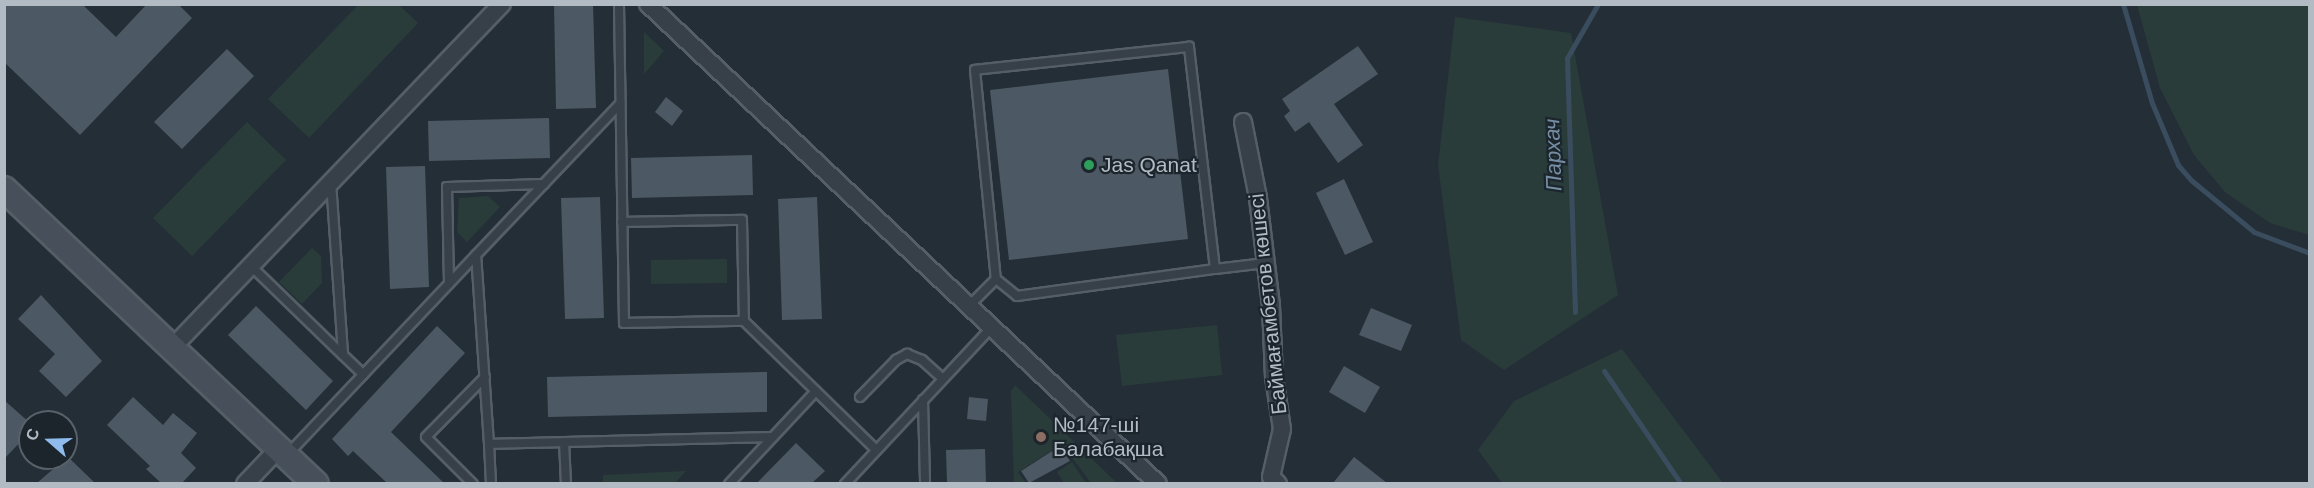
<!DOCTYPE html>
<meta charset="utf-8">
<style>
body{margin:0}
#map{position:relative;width:2314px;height:488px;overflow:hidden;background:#242e37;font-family:Arial,sans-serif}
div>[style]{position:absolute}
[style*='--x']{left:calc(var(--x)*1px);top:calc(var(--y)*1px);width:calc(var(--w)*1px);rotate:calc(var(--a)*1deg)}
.green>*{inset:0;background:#293c3a}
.stream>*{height:5px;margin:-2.5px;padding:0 2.5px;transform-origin:2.5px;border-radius:2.5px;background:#3a4d5f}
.building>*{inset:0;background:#4c5863}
.roads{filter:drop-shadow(2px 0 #555e66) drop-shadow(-2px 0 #555e66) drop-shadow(0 2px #555e66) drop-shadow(0 -2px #555e66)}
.lane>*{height:8px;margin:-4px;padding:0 4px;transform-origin:4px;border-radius:4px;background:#374048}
.street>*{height:16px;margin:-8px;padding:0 8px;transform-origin:8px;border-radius:8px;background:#374048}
.secondary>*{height:24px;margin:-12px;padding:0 12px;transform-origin:12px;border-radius:12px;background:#464f5a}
.dots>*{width:16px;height:16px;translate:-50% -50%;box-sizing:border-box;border:3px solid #1c252c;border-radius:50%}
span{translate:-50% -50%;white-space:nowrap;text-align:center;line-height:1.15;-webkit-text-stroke:4.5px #1c252c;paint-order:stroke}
.poi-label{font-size:21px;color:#b2bbc4}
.left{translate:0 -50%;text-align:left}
.street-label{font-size:21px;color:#b2bbc4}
.water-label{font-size:22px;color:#758ea4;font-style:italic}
.frame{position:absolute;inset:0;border:6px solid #b2bbc4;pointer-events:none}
.north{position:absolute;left:18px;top:410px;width:60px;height:60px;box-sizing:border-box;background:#1c252c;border:2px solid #586169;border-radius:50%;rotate:290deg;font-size:16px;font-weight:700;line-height:24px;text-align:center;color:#b2bbc4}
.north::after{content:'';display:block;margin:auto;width:21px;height:27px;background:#8fbcec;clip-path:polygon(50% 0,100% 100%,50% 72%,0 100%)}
</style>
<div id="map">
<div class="green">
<div style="clip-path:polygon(358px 5px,399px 5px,418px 23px,309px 138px,268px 99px)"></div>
<div style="clip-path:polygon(2137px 5px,2309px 5px,2309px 235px,2270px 223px,2225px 192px,2194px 155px,2160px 88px)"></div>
<div style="clip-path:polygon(1455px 17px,1571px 33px,1618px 295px,1504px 370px,1461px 340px,1438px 165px)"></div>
<div style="clip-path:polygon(644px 32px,664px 51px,644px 74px)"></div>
<div style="clip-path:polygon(247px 122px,286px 160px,192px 256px,153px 218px)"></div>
<div style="clip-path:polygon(488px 196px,500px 207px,467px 242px,457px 232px,459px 198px)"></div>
<div style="clip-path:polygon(312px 248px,321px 256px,322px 283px,302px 304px,279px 282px)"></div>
<div style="clip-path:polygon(727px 259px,727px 283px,651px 284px,651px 260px)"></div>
<div style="clip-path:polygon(1217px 325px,1222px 375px,1122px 386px,1116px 335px)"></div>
<div style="clip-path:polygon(1622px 349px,1723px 483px,1502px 483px,1478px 450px,1514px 401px)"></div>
<div style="clip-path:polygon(1015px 385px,1117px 483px,1091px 483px,1062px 444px,1018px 472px,1026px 483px,1014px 483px,1011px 391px)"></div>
<div style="clip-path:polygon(1072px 462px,1086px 483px,1064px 483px,1057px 472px)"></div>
<div style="clip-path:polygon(686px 471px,675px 483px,603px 483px,603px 475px)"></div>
</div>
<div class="stream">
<div style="--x:2123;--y:4;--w:103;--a:73.7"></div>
<div style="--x:2152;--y:103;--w:67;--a:67.2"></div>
<div style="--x:2178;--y:165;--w:20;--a:49"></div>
<div style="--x:2191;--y:180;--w:82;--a:39.5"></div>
<div style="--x:2254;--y:232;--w:60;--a:20.6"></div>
<div style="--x:1575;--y:312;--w:254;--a:-91.8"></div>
<div style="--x:1567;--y:58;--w:62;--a:-60.1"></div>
<div style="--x:1604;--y:371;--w:137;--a:55.7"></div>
</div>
<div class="building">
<div style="clip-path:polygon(4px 4px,82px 4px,116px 37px,147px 4px,178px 4px,192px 18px,80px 135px,4px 62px)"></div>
<div style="clip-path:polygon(554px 4px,593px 4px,596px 108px,556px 109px)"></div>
<div style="clip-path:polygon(1358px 46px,1378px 74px,1334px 104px,1363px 145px,1338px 163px,1309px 122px,1295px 132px,1284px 116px,1290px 111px,1282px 99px)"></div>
<div style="clip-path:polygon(227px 49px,254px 76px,182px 149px,154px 122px)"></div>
<div style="clip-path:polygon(1168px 69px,1188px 239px,1009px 260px,990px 90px)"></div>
<div style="clip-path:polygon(666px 97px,683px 111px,672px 126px,655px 112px)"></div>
<div style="clip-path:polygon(549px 118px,550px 158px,429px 161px,428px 121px)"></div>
<div style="clip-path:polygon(752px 155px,753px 195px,632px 198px,631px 158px)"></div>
<div style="clip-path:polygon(425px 166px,429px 287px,390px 289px,386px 167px)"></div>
<div style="clip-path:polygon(1344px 179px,1373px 242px,1345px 255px,1316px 193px)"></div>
<div style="clip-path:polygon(600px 197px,604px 318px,565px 319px,561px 198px)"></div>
<div style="clip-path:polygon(817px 197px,822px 319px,782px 320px,778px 199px)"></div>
<div style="clip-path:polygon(41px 295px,102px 361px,66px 397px,39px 371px,55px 354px,18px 319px)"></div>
<div style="clip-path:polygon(256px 306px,333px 381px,306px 410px,228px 335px)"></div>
<div style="clip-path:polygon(1371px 308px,1412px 325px,1401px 351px,1359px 335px)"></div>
<div style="clip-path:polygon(437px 326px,465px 353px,391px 432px,444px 483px,387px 483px,353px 451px,348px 456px,332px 439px)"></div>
<div style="clip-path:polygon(1344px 366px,1380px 387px,1365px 413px,1329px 392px)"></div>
<div style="clip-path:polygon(767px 372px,767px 412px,548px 417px,547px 377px)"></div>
<div style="clip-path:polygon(133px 397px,163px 425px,173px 413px,197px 433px,181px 453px,196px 468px,182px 483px,161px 483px,146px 469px,150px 466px,107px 425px)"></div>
<div style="clip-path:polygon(969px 397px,988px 399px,986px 421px,967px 419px)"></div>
<div style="clip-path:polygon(4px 400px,30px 423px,30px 432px,4px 459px)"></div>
<div style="clip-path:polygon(796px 443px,825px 471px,812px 483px,757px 483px)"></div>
<div style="clip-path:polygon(1060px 446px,1070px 461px,1029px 483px,1021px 471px)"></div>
<div style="clip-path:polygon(985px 449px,986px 483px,947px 483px,946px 450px)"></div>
<div style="clip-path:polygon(66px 455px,95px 483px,37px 483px,66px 458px)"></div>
<div style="clip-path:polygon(1354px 457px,1387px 483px,1333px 483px)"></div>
</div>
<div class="roads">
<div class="lane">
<div style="--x:619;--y:4;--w:319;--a:89.1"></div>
<div style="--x:624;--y:323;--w:120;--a:-1"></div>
<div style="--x:744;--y:321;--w:185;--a:44.3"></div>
<div style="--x:331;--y:182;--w:173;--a:86"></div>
<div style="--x:343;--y:355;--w:28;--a:44"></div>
<div style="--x:622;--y:222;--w:120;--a:-1"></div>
<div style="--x:742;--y:220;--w:101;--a:88.9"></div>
<div style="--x:251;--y:266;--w:128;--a:44.1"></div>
<div style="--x:1215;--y:269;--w:224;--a:-96.7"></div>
<div style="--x:1189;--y:47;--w:215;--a:173.9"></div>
<div style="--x:975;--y:70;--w:210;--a:84.3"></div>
<div style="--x:996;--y:279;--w:27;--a:39"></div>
<div style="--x:1017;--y:296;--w:200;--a:-7.8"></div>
<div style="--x:1215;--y:269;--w:51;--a:-6.7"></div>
<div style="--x:449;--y:283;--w:96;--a:-91.2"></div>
<div style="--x:447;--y:187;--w:97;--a:-1.8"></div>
<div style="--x:969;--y:306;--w:38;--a:-45"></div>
<div style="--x:860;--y:397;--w:52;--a:-45.8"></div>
<div style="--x:896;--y:360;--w:13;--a:-29"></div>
<div style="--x:907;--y:354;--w:16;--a:22"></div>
<div style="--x:922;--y:360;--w:28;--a:42"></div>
<div style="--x:923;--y:400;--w:84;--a:88.6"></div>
<div style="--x:564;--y:442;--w:209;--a:-1.4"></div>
<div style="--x:489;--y:444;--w:40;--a:87.1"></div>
<div style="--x:287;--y:455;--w:275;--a:-46.6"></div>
<div style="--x:473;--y:484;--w:66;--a:-135"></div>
<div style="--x:426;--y:437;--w:84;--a:-45.5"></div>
<div style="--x:566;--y:484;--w:42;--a:-92.7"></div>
<div style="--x:564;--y:442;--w:75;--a:178.5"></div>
<div style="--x:489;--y:444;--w:189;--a:-93.9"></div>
<div style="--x:476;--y:255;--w:209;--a:-46.4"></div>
<div style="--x:729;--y:484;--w:127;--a:-46.9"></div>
<div style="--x:845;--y:484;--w:215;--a:-46.9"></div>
</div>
<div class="street">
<div style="--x:648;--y:4;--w:700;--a:43.26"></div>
<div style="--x:1243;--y:122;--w:77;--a:78.8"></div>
<div style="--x:1258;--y:198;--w:109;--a:83.1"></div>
<div style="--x:1271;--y:306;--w:71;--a:87.6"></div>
<div style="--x:1274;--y:377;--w:53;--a:81.3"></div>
<div style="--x:1282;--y:429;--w:49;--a:102.9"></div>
<div style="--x:1271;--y:477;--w:10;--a:45"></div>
<div style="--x:171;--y:349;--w:478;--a:-46.2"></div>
<div style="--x:245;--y:484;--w:50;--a:-46.6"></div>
</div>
<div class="secondary">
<div style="--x:4;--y:189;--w:429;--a:43.4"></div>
</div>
</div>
<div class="dots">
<div style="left:1089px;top:165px;background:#2e9e5b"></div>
<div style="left:1041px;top:437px;background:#8d6e63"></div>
</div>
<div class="poi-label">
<span class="left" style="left:1101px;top:165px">Jas Qanat</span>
<span class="left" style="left:1053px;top:437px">№147-ші<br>Балабақша</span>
</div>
<div class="street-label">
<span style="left:1268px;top:304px;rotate:-96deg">Баймағамбетов көшесі</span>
</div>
<div class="water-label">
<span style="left:1553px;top:155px;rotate:-92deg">Пархач</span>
</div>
<div class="frame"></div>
<div class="north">С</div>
</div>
